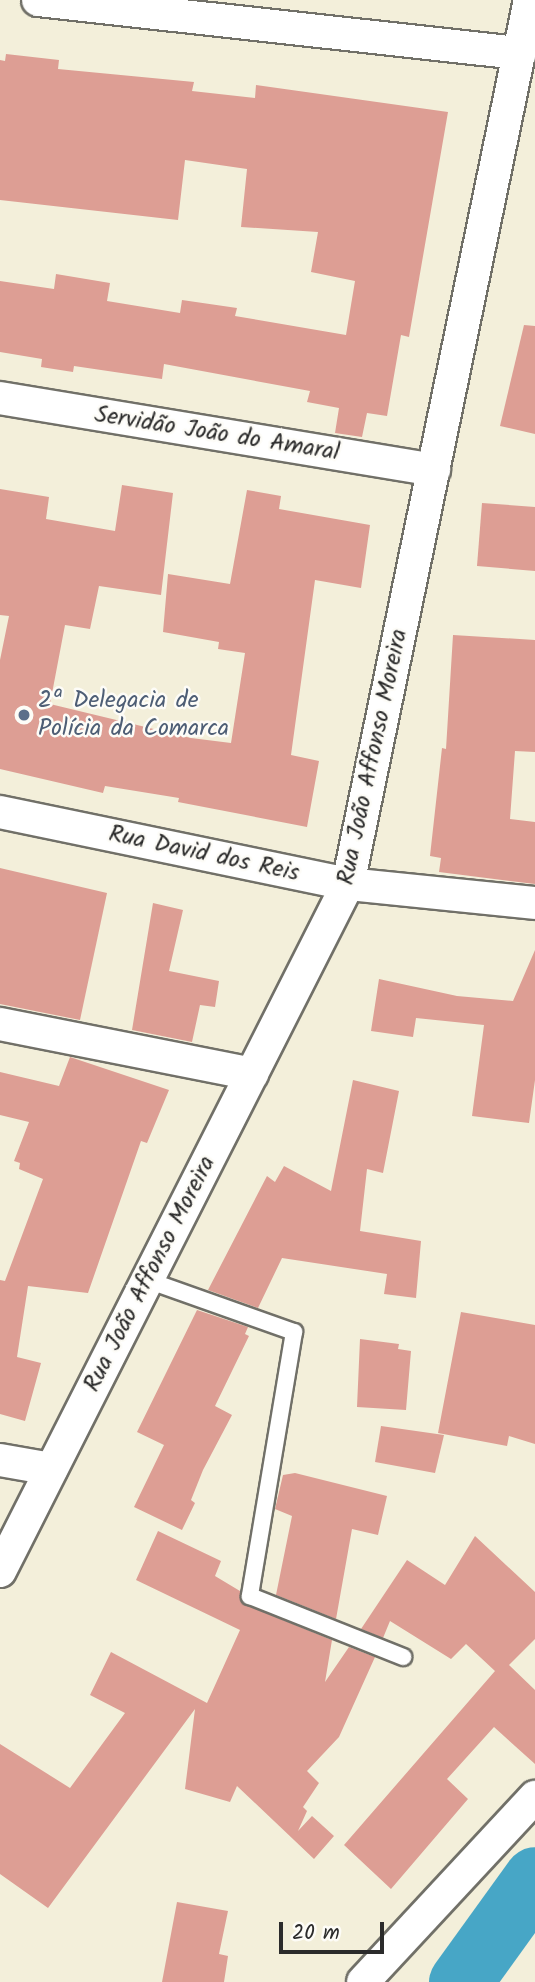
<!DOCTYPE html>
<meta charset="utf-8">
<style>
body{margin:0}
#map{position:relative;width:535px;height:1982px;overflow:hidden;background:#f3efda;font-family:Kalam,sans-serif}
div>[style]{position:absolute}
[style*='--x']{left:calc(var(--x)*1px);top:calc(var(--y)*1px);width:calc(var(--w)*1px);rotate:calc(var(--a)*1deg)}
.river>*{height:63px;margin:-31.5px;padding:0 31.5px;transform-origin:31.5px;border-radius:31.5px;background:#47a6c6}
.building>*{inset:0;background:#dd9e94}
.roads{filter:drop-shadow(2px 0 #717068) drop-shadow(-2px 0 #717068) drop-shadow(0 2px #717068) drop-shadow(0 -2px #717068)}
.lane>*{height:16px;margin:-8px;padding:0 8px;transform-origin:8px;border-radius:8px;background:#fff}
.street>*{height:32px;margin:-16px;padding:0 16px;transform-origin:16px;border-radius:16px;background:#fff}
.dots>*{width:19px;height:19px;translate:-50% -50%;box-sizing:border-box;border:4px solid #fdfcf7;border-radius:50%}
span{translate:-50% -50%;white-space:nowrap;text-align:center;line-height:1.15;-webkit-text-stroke:5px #fdfcf7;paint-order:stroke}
.street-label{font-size:24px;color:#2b2b2b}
.service-label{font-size:24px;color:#4e5e75}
.left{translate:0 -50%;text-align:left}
.scale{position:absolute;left:279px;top:1922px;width:105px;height:32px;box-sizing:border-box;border:4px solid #2b2b2b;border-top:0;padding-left:9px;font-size:21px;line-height:24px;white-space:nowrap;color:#2b2b2b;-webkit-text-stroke:5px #fdfcf7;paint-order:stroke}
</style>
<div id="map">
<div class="river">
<div style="--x:460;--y:1982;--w:128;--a:-54.2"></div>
</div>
<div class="building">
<div style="clip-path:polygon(6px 54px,59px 60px,58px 69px,194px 82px,192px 91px,255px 98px,256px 85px,448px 112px,409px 337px,401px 335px,387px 416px,367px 413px,362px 437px,335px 433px,339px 408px,307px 402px,310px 391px,164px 364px,162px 379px,74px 366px,73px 372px,41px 367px,42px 359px,0 352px,0 281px,54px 289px,56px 274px,110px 283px,107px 301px,180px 313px,182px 300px,237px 308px,235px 316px,346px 335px,355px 281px,311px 272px,318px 232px,241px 227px,247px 169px,185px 160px,178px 220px,0 200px,0 60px,5px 61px)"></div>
<div style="clip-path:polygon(524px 325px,535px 326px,535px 434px,500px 426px)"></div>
<div style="clip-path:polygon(122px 485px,173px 493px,161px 595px,99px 586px,90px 629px,65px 625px,50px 704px,191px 738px,231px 743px,245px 653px,218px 649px,219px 642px,163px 632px,168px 574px,230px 584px,247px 490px,281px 496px,279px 509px,370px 525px,361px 588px,315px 580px,291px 755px,319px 761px,307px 827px,178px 802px,179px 798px,105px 786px,103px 793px,0 769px,0 660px,9px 616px,0 615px,0 489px,49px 497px,46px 519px,115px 531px)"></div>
<div style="clip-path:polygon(482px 503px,535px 507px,535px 571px,477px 566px)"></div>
<div style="clip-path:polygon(453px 635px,535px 640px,535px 752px,515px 751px,510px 819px,535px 822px,535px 884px,439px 872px,441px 858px,430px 856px,442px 748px,446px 749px)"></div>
<div style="clip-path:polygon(0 868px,107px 893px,80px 1020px,0 1004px)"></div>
<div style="clip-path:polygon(153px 903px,183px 910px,169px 971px,219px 981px,215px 1007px,200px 1005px,192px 1042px,132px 1030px)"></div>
<div style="clip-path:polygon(535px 950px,535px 1080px,529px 1123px,472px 1116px,484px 1025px,416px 1018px,413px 1037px,371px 1031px,379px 979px,457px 996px,513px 1001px)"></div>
<div style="clip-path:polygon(70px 1057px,169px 1090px,147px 1143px,141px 1141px,88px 1293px,28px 1286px,17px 1357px,41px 1363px,25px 1421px,0 1414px,0 1280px,5px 1281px,43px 1179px,19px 1169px,20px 1163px,14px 1161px,29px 1122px,0 1115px,0 1072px,59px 1086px)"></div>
<div style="clip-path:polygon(353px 1080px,399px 1091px,383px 1173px,367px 1169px,360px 1231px,421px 1241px,416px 1298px,384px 1294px,387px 1274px,282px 1258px,258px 1308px,208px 1290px,267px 1176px,275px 1182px,284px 1166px,331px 1191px)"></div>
<div style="clip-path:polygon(197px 1310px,248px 1327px,245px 1334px,249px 1336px,215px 1406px,232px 1415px,203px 1470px,191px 1500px,195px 1503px,182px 1530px,134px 1507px,164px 1445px,137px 1432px)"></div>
<div style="clip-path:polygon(461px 1312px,535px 1325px,535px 1444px,509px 1436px,507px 1446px,438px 1433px)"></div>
<div style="clip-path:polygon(360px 1339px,399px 1344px,398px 1349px,411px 1351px,406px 1410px,357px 1407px)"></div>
<div style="clip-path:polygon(381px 1426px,444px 1435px,435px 1473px,375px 1462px)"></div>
<div style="clip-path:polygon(295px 1473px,387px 1496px,378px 1535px,352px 1529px,336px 1619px,276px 1595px,292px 1516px,275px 1509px,283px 1475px)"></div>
<div style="clip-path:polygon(158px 1531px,221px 1561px,215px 1576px,240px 1591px,246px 1605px,332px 1640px,325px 1682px,349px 1647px,375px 1657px,339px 1737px,307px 1771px,319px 1783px,303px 1807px,307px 1811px,298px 1831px,312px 1816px,334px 1836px,314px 1859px,237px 1786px,230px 1802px,185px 1789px,195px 1709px,48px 1908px,0 1874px,0 1744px,70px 1788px,125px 1713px,90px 1695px,111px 1652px,207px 1703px,240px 1630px,136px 1580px)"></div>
<div style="clip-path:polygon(475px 1536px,535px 1592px,535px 1639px,509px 1665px,535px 1690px,535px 1764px,494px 1727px,447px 1779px,468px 1799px,391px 1889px,344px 1845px,495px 1671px,466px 1644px,451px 1659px,390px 1621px,383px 1638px,361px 1629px,407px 1560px,445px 1585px)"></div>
<div style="clip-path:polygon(177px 1902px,228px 1911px,219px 1954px,228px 1956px,224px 1982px,162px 1982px)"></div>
</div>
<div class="roads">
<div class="lane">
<div style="--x:147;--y:1280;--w:156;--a:19.5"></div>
<div style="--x:294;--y:1332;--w:268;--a:99.5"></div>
<div style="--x:250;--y:1596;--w:165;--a:21.7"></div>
</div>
<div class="street">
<div style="--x:38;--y:0;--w:485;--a:6.3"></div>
<div style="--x:0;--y:398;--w:440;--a:9.4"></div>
<div style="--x:0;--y:812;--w:355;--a:11.7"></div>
<div style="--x:348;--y:884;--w:188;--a:5.8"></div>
<div style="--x:0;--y:1024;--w:257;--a:11.2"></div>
<div style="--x:0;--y:1460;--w:52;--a:10"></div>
<div style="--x:0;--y:1571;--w:770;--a:-63.14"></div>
<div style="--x:348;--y:884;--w:903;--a:-78.37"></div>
<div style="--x:363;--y:1982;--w:253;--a:-47.1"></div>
</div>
</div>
<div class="dots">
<div style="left:24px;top:715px;background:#5c6f8a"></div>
</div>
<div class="street-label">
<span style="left:217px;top:434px;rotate:9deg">Servidão João do Amaral</span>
<span style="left:373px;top:757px;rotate:-78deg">Rua João Affonso Moreira</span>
<span style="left:204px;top:854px;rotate:12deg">Rua David dos Reis</span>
<span style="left:150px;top:1274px;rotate:-63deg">Rua João Affonso Moreira</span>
</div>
<div class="service-label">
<span class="left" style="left:38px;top:715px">2ª Delegacia de<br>Polícia da Comarca</span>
</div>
<div class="scale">20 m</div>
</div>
